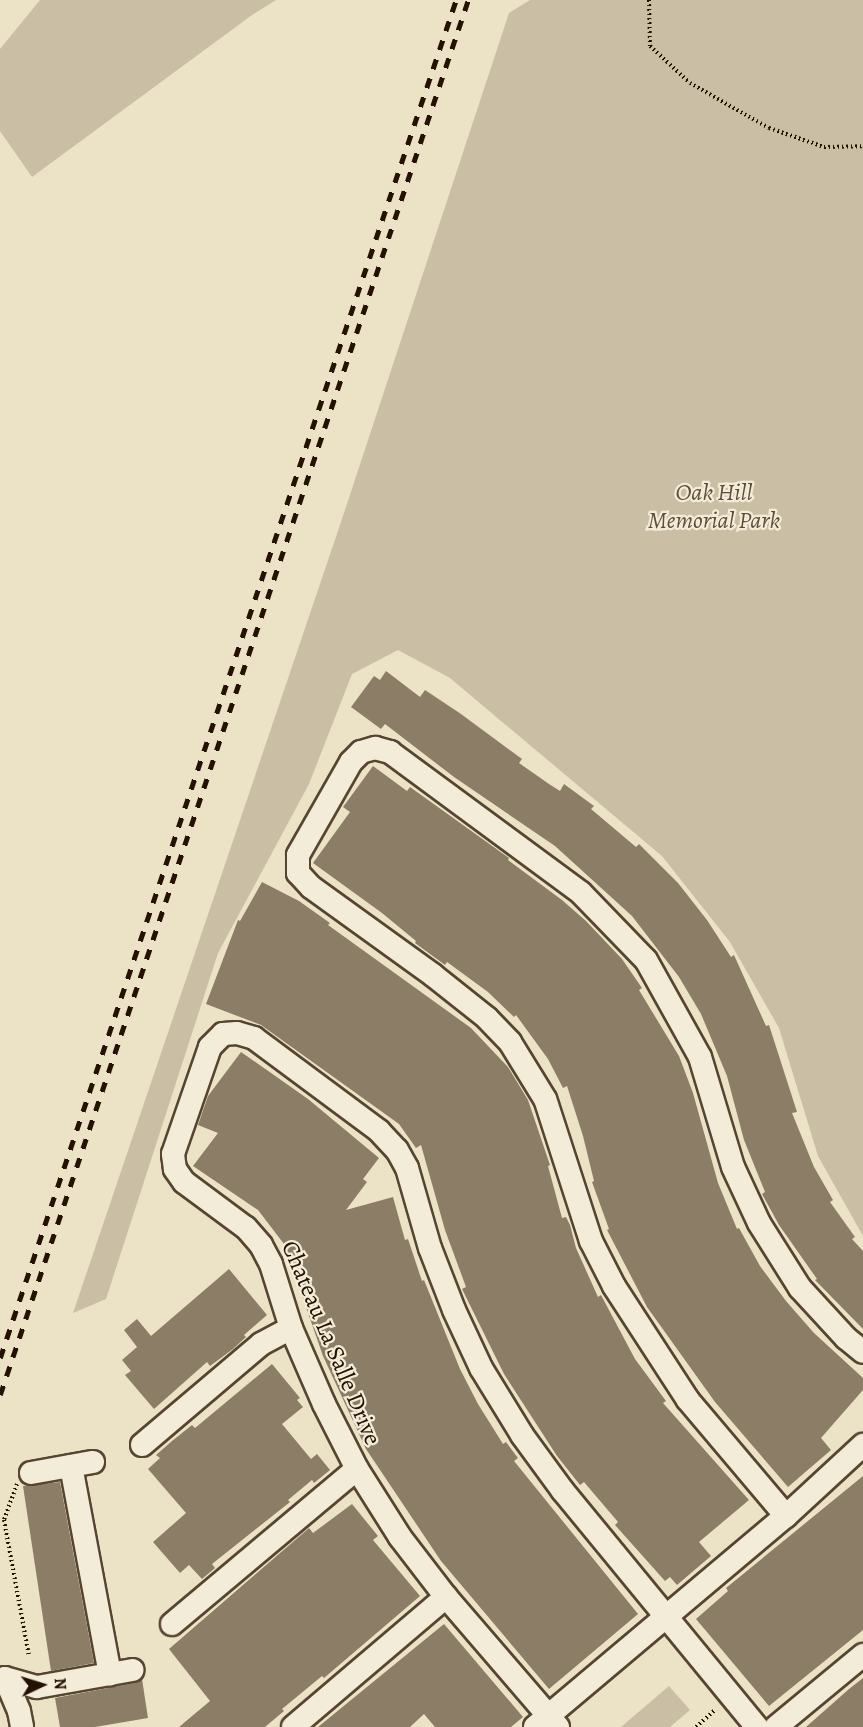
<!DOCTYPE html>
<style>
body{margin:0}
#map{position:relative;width:863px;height:1727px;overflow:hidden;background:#ece2c5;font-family:Alegreya,serif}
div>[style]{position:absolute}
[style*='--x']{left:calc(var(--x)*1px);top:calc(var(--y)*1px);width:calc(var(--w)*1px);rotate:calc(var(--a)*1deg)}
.green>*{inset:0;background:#cabea4}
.building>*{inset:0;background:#8c7e66}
.path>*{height:4px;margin-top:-2px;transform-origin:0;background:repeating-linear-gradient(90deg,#241100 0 1.5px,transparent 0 4.5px)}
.roads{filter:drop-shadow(2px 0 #564531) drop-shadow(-2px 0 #564531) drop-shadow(0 2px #564531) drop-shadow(0 -2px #564531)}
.minor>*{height:22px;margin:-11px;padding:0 11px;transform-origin:11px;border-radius:11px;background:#f3ecd9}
.rail>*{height:4.5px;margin-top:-2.25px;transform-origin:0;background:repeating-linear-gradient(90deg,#241100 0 10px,transparent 0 20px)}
span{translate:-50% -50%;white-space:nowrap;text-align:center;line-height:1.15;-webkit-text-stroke:4.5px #f3ecd9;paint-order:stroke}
.park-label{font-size:24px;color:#5e4e39;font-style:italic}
.street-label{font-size:24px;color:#241100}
.north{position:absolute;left:12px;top:1655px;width:60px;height:60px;-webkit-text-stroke:4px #f3ecd9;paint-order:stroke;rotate:86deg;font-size:16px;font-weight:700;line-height:24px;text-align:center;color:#241100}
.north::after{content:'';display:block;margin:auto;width:21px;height:27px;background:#241100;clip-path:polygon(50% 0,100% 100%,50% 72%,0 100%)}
</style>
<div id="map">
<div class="green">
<div style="clip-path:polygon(40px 0,276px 0,252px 15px,32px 177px,0 131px,0 49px)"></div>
<div style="clip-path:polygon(530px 0,863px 0,863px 1236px,818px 1156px,779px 1028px,730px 942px,662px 856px,450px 678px,398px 650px,352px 674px,309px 784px,218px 953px,106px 1299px,73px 1313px,341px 522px,509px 13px)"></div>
<div style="clip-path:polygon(669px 1686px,690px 1710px,670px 1727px,621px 1727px)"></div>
</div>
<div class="building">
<div style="clip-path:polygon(386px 671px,420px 697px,425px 690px,461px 714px,522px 759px,519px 763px,549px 784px,560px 791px,564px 784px,594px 806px,591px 809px,636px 847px,639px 844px,678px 883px,707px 920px,731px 957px,734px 955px,766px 1026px,769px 1025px,797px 1112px,792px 1113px,814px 1167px,833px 1200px,830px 1202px,855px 1237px,852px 1239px,863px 1251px,863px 1329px,815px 1280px,817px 1279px,779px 1225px,762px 1194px,765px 1192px,744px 1140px,727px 1076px,701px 1014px,679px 977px,632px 916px,555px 846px,454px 777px,385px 724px,381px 729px,351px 707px,374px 676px,380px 680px)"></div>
<div style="clip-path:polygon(373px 766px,407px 791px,410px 787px,509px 858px,508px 860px,516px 866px,562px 900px,586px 921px,622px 959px,642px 988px,639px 990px,679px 1056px,693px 1093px,718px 1183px,737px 1229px,739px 1228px,760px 1266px,786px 1301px,814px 1333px,863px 1378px,863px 1390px,821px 1438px,831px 1450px,788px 1487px,715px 1402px,647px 1307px,607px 1230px,609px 1229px,592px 1182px,594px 1181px,583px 1136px,567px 1086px,563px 1088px,548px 1059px,516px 1015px,514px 1017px,488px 992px,447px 962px,445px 965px,415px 943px,416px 941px,382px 913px,313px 863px,350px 812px,343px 807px)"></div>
<div style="clip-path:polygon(262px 882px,299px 901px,330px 923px,328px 925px,471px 1028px,508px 1067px,528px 1100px,550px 1165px,548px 1166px,562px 1218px,566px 1217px,570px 1225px,576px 1248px,598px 1297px,601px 1295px,635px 1359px,666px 1401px,663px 1403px,749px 1500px,699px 1542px,711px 1556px,677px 1585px,670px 1577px,665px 1581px,615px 1525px,618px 1522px,584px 1482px,580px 1485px,557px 1456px,504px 1374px,462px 1289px,466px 1287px,445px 1230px,421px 1145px,416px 1148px,399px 1124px,261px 1025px,206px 1004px,238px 920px,240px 921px)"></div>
<div style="clip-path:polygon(241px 1052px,308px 1099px,379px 1158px,363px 1179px,367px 1182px,346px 1210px,393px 1197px,405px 1240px,408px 1239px,422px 1281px,424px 1280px,460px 1369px,478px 1404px,503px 1444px,506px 1442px,518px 1458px,514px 1461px,638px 1614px,549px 1689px,441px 1561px,366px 1449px,323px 1356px,284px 1244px,258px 1210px,193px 1166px,218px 1133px,198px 1125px,208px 1096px)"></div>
<div style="clip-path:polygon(229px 1269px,267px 1315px,244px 1335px,246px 1337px,233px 1349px,210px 1366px,207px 1362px,154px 1409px,125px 1375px,131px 1371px,122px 1360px,137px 1347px,124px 1330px,137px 1319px,151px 1336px)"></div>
<div style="clip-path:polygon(272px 1364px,300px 1398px,297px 1400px,303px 1407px,282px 1424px,311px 1459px,317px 1454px,330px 1470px,314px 1483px,312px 1480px,288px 1500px,290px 1502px,212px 1564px,215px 1568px,202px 1579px,189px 1565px,180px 1573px,153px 1542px,186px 1513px,148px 1469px,160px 1458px,156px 1455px,172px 1441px,192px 1425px,195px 1428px)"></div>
<div style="clip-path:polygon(863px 1476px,863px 1630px,769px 1706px,696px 1619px,728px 1591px,726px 1588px)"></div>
<div style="clip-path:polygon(60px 1482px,94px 1663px,51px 1671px,23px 1486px)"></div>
<div style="clip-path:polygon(352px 1504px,378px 1536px,373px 1540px,420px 1596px,324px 1678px,322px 1676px,282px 1709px,284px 1711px,265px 1727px,179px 1727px,210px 1701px,169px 1649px,309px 1528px,313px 1533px)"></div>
<div style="clip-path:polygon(444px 1624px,523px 1717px,511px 1727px,435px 1727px,424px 1714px,410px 1727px,318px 1727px)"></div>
<div style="clip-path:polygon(863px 1678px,863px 1727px,806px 1727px,849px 1689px)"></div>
<div style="clip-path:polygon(142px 1679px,148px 1718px,95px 1727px,60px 1727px,55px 1698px,134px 1683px)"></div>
</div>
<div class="path">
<div style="--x:649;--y:0;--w:46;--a:88.8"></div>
<div style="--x:650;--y:46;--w:54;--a:42.8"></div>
<div style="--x:690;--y:83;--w:91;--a:29.7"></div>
<div style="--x:769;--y:128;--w:58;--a:19.1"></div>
<div style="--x:824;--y:147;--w:39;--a:-1"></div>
<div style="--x:17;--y:1484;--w:38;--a:110"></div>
<div style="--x:4;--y:1520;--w:138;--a:79.6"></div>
<div style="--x:696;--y:1727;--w:27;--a:-42"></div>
</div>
<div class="roads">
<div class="minor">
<div style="--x:142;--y:1445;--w:156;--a:-40.3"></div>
<div style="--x:261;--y:1344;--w:34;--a:-28"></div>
<div style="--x:71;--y:1466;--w:212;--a:79.4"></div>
<div style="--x:31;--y:1473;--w:63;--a:-10.1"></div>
<div style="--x:786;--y:1516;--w:152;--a:-130.2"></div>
<div style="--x:688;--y:1400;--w:136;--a:-123"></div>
<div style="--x:614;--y:1286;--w:51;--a:-117.1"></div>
<div style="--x:591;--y:1241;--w:149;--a:-107.9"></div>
<div style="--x:545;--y:1099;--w:67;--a:-121.6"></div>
<div style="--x:510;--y:1042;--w:33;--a:-134"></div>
<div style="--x:487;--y:1018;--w:69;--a:-141.5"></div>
<div style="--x:433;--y:975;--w:150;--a:-144.2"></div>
<div style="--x:311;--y:887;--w:19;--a:-133"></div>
<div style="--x:298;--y:873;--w:18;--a:-90"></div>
<div style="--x:298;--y:855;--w:107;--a:-60.3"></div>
<div style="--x:351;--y:762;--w:14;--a:-45"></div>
<div style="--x:361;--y:752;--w:15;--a:-16"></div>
<div style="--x:375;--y:748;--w:16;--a:15"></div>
<div style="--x:390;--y:752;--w:237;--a:36.4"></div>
<div style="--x:581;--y:893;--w:93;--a:45.9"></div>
<div style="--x:646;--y:960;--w:111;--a:60.9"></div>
<div style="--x:700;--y:1057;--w:115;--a:73.3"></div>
<div style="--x:733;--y:1167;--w:62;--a:65.1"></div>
<div style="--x:759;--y:1223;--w:77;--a:57.8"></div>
<div style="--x:800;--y:1288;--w:68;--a:47.4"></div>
<div style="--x:846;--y:1338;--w:22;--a:39"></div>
<div style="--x:172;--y:1624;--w:241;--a:-40"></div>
<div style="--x:5;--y:1678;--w:33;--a:16"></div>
<div style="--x:37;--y:1687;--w:97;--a:-10.1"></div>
<div style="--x:5;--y:1678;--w:36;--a:67"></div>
<div style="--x:19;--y:1711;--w:16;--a:79"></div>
<div style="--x:293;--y:1727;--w:201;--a:-40.4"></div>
<div style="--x:535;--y:1727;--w:328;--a:-40.1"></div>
<div style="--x:786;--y:1516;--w:105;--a:-42.7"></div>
<div style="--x:558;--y:1727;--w:172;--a:-130.7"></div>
<div style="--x:446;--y:1597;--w:76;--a:-127.5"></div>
<div style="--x:400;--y:1537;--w:80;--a:-122.3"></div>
<div style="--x:357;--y:1469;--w:73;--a:-116.9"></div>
<div style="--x:324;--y:1404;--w:83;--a:-113.5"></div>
<div style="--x:291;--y:1328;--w:67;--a:-107.4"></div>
<div style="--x:271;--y:1264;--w:21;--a:-118"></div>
<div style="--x:261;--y:1245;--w:23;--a:-131"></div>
<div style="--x:246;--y:1228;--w:77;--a:-143.4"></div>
<div style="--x:184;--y:1182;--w:16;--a:-125"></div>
<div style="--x:175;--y:1169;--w:15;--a:-98"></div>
<div style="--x:173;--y:1154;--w:113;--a:-70.9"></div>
<div style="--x:210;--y:1047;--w:18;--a:-45"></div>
<div style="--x:223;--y:1034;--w:14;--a:-4"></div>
<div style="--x:237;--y:1033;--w:18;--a:16"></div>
<div style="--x:254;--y:1038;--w:156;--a:36.6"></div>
<div style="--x:379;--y:1131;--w:26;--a:47"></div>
<div style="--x:397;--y:1150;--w:21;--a:61"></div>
<div style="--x:407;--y:1168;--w:83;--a:74"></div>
<div style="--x:430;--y:1248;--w:66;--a:68.8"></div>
<div style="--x:454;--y:1310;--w:64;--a:65"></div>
<div style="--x:481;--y:1368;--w:79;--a:58.5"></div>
<div style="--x:522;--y:1435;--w:69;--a:53.8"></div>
<div style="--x:563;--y:1491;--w:306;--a:50.6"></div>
<div style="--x:776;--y:1727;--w:113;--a:-39.6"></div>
</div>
</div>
<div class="rail">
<div style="--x:0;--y:1358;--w:1433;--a:-71.44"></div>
<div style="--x:0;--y:1395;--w:1471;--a:-71.45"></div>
</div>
<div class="park-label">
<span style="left:714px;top:507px">Oak Hill<br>Memorial Park</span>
</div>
<div class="street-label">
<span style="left:331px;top:1343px;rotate:67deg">Chateau La Salle Drive</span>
</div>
<div class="north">N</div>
</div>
